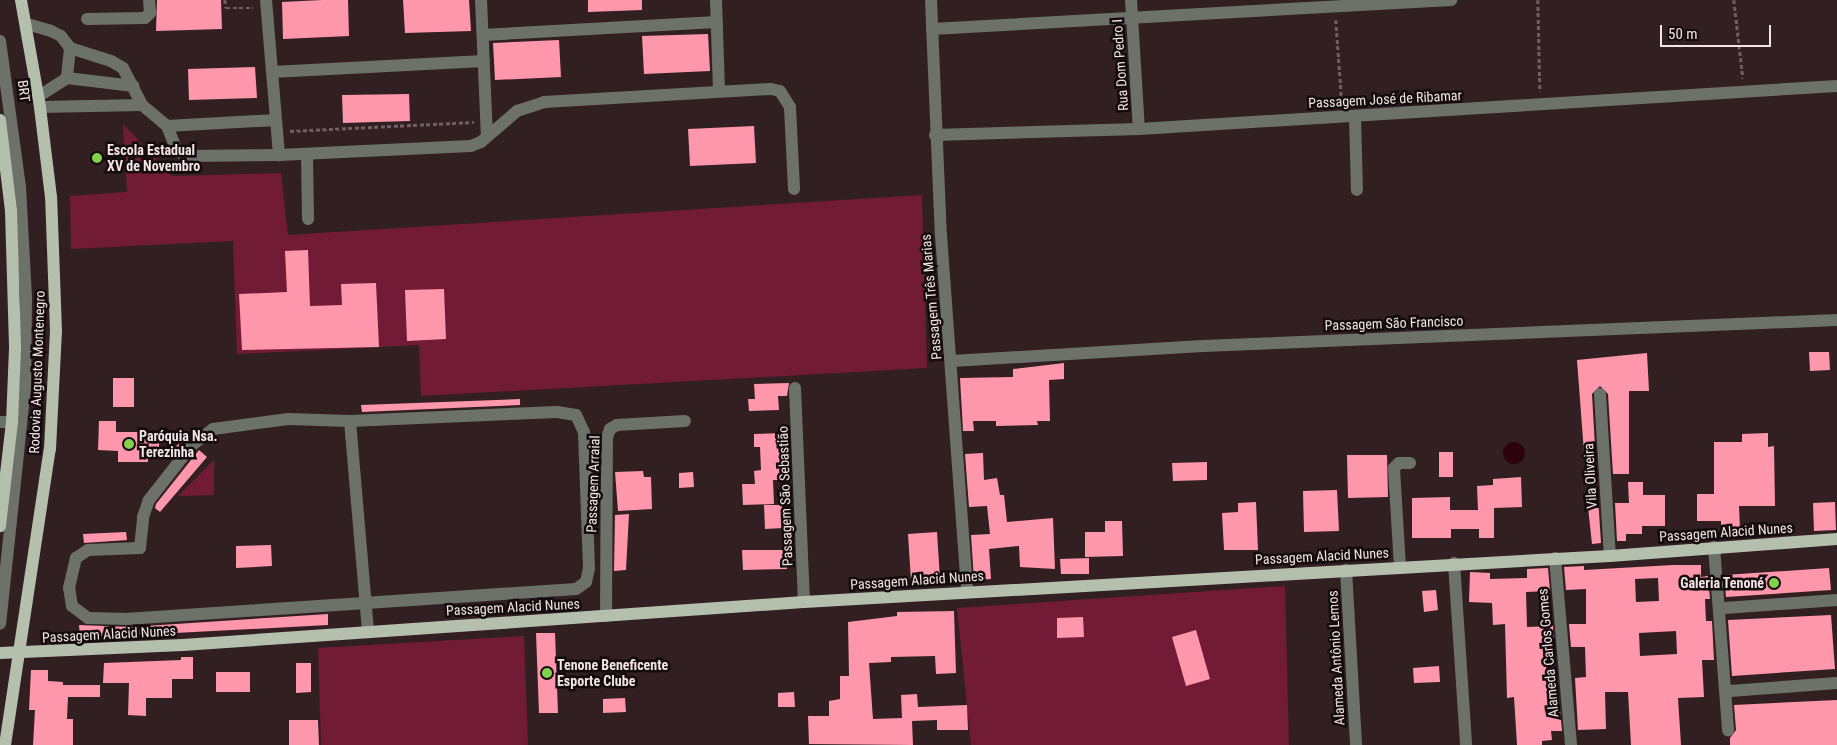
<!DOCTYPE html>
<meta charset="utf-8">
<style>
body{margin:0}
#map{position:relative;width:1837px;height:745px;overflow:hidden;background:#321f22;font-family:"Roboto Condensed",sans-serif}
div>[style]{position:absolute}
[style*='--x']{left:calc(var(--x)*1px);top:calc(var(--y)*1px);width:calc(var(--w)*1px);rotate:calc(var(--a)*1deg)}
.green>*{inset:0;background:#721b36}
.water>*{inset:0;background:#2d010e}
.round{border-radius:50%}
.building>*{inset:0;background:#fe97ac}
.path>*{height:2.5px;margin-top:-1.25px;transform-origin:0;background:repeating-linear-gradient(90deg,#705e61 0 4px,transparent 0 6.5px)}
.minor>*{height:12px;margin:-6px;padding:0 6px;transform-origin:6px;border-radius:6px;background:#6c7269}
.major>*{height:12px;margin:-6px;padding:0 6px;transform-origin:6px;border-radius:6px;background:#b4bfae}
.dots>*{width:14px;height:14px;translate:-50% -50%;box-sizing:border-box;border:2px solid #140b0d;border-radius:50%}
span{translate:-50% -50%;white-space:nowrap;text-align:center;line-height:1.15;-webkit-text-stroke:5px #140b0d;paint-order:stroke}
.street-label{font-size:14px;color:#f3e5e7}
.poi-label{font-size:14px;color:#f3e5e7;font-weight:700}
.left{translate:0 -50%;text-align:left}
.right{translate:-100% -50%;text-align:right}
.scale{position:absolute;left:1660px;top:25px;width:111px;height:22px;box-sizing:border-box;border:2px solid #f3e5e7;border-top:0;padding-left:6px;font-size:15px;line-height:18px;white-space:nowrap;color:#f3e5e7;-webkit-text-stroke:4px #140b0d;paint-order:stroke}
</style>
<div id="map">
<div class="green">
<div style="clip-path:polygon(123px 124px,172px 176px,281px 173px,288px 235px,922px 195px,927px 368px,421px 396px,419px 345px,237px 354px,233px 241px,71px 249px,70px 196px,127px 192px)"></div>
<div style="clip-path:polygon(214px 460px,214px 495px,178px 496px)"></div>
<div style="clip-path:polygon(1285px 586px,1289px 745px,971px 745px,957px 608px)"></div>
<div style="clip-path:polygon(524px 636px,528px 745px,321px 745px,318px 648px)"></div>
</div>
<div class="water">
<div class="round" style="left:1503px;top:442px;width:22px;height:22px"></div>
</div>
<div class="building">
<div style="clip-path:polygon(157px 0,221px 0,222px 29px,156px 31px)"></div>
<div style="clip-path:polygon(322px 0,348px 0,349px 36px,283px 39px,282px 2px)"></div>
<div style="clip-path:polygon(403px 0,469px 0,471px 31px,405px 33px)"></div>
<div style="clip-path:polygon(588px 0,642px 0,642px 10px,588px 12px)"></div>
<div style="clip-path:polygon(708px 34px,710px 71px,644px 74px,642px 36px)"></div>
<div style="clip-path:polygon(559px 40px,561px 77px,495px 80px,493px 43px)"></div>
<div style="clip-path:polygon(255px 67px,257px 98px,189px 100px,188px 69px)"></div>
<div style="clip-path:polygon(409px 94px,410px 121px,343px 123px,342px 95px)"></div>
<div style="clip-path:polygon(754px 126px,756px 163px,690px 166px,688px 129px)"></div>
<div style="clip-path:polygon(308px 250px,310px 306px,342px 305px,341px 284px,376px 283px,379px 347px,242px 350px,239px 294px,287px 292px,285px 251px)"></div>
<div style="clip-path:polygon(444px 289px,446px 339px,407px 341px,405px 290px)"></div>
<div style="clip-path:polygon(1809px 352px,1829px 352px,1830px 370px,1810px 371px)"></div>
<div style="clip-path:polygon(1647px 353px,1649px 391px,1629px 391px,1629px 474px,1613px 474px,1608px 394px,1600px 386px,1592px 394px,1596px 465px,1585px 466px,1577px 360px)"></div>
<div style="clip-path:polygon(1064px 363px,1064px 379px,1049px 380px,1050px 421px,1037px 421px,1038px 425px,996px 426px,996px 421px,973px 421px,974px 431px,963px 431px,960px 378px,1013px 377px,1013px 369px)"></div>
<div style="clip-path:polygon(113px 378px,134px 378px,134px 407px,113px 407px)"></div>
<div style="clip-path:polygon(789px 383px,787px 396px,778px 396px,779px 410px,749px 411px,748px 399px,755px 399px,754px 384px)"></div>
<div style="clip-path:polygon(520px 399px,520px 405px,362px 412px,361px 405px)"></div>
<div style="clip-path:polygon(99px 421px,116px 421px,116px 432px,159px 432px,159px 451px,148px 451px,148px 462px,118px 462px,118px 451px,98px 450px)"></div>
<div style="clip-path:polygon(782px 433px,783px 480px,773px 480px,774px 504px,743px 505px,742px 484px,755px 484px,754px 471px,761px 470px,760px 447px,754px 447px,754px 434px)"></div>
<div style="clip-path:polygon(1768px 433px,1768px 447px,1774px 446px,1775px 506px,1739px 506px,1740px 529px,1721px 529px,1721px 521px,1697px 521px,1697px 494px,1714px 494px,1714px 442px,1742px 442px,1742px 434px)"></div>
<div style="clip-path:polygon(184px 437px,186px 439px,172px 457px,169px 455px)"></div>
<div style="clip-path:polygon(199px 450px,207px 457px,160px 512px,155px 508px,156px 504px)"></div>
<div style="clip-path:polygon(1439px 452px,1453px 452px,1453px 477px,1439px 477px)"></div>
<div style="clip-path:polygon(983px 453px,984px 480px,997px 478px,1000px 495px,1004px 495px,1007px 522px,1053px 518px,1055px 569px,1020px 567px,1019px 546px,989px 549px,991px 579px,974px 580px,971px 535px,990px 534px,987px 506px,969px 507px,965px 454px)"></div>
<div style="clip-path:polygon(1347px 455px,1387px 455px,1388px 497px,1348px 498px)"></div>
<div style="clip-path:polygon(1207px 462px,1207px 480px,1173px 481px,1172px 463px)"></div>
<div style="clip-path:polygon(643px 471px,644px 477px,651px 477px,652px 509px,618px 511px,615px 472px)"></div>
<div style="clip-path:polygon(693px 472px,694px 487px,679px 488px,679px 473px)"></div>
<div style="clip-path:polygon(1521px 477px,1522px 507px,1494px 508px,1494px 538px,1479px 538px,1479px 529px,1451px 529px,1451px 538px,1412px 538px,1412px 498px,1450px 497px,1450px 510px,1478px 510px,1477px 486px,1493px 485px,1493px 479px)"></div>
<div style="clip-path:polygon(1628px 482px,1643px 482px,1643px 495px,1665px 495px,1665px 526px,1642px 526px,1642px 534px,1626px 534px,1626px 541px,1617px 541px,1615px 503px,1629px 503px)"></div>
<div style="clip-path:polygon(1337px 490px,1339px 531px,1304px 532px,1303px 491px)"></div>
<div style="clip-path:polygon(1598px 497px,1601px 543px,1592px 544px,1587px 498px)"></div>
<div style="clip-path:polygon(1256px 502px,1258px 550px,1224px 550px,1222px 513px,1238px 512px,1238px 503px)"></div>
<div style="clip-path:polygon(1835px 502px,1836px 530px,1814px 531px,1813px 503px)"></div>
<div style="clip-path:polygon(764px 505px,782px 505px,783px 528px,765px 529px)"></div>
<div style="clip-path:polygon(629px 514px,626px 570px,614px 571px,615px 515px)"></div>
<div style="clip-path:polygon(1105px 521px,1122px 521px,1123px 556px,1085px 557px,1085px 532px,1105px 532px)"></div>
<div style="clip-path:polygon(126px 532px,127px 540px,84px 543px,83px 534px)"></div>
<div style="clip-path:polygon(937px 532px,940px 579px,911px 581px,908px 534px)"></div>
<div style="clip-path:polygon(271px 545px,272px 566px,236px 568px,236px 546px)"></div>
<div style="clip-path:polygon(742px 550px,787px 550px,787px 569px,743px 570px)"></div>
<div style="clip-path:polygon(1089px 558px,1089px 574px,1061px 574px,1060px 559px)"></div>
<div style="clip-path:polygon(evenodd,1673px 565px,1701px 565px,1701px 577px,1708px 576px,1710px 599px,1705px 599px,1706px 621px,1712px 621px,1714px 660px,1702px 660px,1704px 697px,1678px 698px,1681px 745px,1631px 745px,1628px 692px,1605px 692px,1606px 729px,1578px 730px,1575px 678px,1586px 677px,1585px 647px,1571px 647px,1569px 624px,1586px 624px,1586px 589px,1566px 590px,1564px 567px,1584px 566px,1584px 570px,1673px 565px,1658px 578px,1659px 601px,1636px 602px,1635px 579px,1658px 578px,1673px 565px,1676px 631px,1677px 654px,1640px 656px,1639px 633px,1676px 631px)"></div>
<div style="clip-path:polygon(1548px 568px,1550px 591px,1526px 592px,1527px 627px,1553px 626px,1554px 647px,1546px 647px,1547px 679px,1550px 695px,1559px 695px,1562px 731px,1551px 731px,1552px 740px,1542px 741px,1542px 745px,1517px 745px,1514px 697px,1507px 698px,1505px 624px,1493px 625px,1492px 603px,1469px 602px,1470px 572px,1490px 573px,1490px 579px,1527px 578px,1527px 569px)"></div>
<div style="clip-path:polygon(1829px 568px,1831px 590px,1726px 597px,1724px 575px)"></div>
<div style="clip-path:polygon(1436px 590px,1438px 610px,1424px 612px,1422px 591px)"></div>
<div style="clip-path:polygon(954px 611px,956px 673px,936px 674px,935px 656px,891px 657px,891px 662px,869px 663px,873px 719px,902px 718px,901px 695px,917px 694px,918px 707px,967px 705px,968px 730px,937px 730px,937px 720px,912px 721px,913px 745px,809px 744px,808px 716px,829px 716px,829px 701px,840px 699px,840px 676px,849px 676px,848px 622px,897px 616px,897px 612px)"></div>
<div style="clip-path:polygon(328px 614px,328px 625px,80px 638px,79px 625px,130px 627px)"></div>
<div style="clip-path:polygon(1831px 615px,1835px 669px,1732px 676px,1728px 620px)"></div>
<div style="clip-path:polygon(1083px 617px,1084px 637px,1057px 638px,1057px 618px)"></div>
<div style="clip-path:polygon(1196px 630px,1210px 679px,1186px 686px,1172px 637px)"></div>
<div style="clip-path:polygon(536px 633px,555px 633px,558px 713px,539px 713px)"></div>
<div style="clip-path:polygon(181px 657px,193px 657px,193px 679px,172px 679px,172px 698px,146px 698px,146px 716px,128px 715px,129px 683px,103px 683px,104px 663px,181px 660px)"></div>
<div style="clip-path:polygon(296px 663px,311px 663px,311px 692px,296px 693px)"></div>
<div style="clip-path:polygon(1439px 666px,1440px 682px,1414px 683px,1413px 668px)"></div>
<div style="clip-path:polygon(31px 670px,48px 670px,48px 681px,63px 682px,63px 685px,100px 685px,100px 697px,68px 697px,67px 719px,73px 719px,73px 745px,33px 745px,35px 710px,29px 710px)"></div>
<div style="clip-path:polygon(216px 672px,250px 672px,250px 692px,216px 692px)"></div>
<div style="clip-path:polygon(794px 692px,795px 707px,778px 707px,778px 693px)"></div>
<div style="clip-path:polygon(625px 698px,626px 712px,603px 713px,603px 699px)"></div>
<div style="clip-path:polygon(1837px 700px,1837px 745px,1730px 745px,1730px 738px,1736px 730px,1734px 705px)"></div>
<div style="clip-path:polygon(289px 720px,318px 720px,319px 745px,289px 745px)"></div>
</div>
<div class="path">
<div style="--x:225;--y:0;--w:8;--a:83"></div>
<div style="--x:226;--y:8;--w:27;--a:0"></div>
<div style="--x:1538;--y:0;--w:91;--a:88.7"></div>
<div style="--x:1734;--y:0;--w:79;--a:83.4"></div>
<div style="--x:1336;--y:20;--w:84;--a:85.9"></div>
<div style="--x:290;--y:131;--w:184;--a:-2.8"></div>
</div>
<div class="minor">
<div style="--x:266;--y:0;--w:156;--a:85.2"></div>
<div style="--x:481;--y:0;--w:136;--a:87.5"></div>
<div style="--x:716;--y:0;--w:91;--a:88.1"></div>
<div style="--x:931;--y:0;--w:235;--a:87.6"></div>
<div style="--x:941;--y:235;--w:358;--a:85.8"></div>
<div style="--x:1131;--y:0;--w:129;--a:86.5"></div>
<div style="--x:87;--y:19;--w:58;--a:-1"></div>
<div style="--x:145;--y:18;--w:7;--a:-45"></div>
<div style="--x:150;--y:13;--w:13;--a:-94"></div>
<div style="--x:27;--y:24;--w:25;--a:16"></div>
<div style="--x:51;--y:31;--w:11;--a:27"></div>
<div style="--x:61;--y:36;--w:15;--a:53"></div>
<div style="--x:70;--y:48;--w:30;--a:96"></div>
<div style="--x:67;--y:78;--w:35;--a:147"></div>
<div style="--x:932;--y:29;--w:520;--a:-3.2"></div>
<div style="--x:483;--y:35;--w:234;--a:-3.2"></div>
<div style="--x:0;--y:41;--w:147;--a:82.2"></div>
<div style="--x:20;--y:187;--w:110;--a:86.9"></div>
<div style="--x:26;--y:297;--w:90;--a:90.6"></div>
<div style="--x:25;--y:387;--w:238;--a:96"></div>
<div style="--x:70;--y:48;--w:43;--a:17.6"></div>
<div style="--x:111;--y:61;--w:14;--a:30"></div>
<div style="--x:123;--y:68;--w:42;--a:62.8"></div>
<div style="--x:272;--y:72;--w:212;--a:-3"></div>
<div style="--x:67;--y:78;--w:67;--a:6.8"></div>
<div style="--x:40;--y:107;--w:102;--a:-1.1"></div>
<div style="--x:142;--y:105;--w:33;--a:40"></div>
<div style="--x:167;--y:126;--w:27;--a:68"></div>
<div style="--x:177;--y:151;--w:10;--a:29"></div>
<div style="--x:186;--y:156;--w:93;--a:-0.6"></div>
<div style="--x:279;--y:155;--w:192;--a:-2.7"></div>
<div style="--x:471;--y:146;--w:11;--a:-22"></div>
<div style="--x:481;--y:142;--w:48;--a:-40.7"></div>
<div style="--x:517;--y:111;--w:28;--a:-18"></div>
<div style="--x:544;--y:102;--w:227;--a:-3.3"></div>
<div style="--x:771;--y:89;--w:9;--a:13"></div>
<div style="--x:780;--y:91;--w:19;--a:58"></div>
<div style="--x:790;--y:107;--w:82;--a:87.2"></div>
<div style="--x:1355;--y:116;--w:74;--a:88.5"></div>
<div style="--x:167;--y:126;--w:109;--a:-3.2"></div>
<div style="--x:935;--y:135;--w:204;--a:-1.7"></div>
<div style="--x:1139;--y:129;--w:699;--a:-3.53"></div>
<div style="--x:307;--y:154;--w:65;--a:89.1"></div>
<div style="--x:952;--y:361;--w:251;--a:-3.4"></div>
<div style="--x:1203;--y:346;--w:635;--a:-2.35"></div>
<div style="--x:795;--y:388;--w:214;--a:87.6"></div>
<div style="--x:1600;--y:394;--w:162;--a:86.5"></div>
<div style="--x:557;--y:412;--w:19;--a:9"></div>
<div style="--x:576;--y:415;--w:19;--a:65"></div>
<div style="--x:584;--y:432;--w:136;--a:87.9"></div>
<div style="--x:589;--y:568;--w:14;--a:102"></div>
<div style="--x:586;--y:582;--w:12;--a:145"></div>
<div style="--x:576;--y:589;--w:448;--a:176.2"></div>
<div style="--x:129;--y:619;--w:41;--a:-178.6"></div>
<div style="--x:88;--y:618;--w:20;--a:-143"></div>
<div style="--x:72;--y:606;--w:18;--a:-99"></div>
<div style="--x:69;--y:588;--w:31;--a:-77"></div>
<div style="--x:76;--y:558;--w:14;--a:-34"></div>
<div style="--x:88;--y:550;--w:52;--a:-2.2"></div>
<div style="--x:140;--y:548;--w:31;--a:-84"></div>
<div style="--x:143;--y:517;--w:18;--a:-71"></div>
<div style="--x:149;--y:500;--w:70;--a:-52"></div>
<div style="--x:192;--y:445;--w:26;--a:-37"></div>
<div style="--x:213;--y:429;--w:76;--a:-7.6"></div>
<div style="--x:288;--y:419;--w:62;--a:1.8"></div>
<div style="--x:350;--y:421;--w:207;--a:-2.5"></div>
<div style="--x:350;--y:421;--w:211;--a:85.1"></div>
<div style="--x:0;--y:422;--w:12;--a:0"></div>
<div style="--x:1714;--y:547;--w:184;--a:85.6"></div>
<div style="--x:1555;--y:558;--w:188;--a:85.1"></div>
<div style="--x:1454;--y:563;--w:182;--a:86.2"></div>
<div style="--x:1400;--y:567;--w:99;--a:-93.5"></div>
<div style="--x:1394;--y:468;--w:7;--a:-45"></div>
<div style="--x:1399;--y:463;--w:11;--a:0"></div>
<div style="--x:1346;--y:570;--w:175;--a:86.7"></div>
<div style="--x:1725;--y:608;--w:112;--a:-4.1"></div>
<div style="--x:606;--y:616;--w:178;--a:-89.7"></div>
<div style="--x:607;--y:438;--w:9;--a:-72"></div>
<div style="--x:610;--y:429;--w:8;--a:-30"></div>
<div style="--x:617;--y:425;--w:68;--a:-3.4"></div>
<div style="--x:1730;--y:691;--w:107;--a:-4.3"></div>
</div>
<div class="major">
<div style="--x:0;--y:120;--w:92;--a:83.1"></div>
<div style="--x:11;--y:211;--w:137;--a:88.3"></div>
<div style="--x:15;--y:348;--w:74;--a:92.3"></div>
<div style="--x:12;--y:422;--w:105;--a:96.6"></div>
<div style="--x:0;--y:653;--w:183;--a:-2.5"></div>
<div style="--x:183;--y:645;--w:622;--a:-3.96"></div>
<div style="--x:804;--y:602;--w:807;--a:-3.27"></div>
<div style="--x:1610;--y:556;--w:228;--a:-4.3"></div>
<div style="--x:5;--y:745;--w:299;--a:-81.4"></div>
<div style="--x:50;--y:449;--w:118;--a:-87.1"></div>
<div style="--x:56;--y:331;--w:134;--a:-92.1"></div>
<div style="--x:51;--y:197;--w:91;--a:-97"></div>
<div style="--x:40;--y:107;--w:109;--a:-100.1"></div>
</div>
<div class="dots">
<div style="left:97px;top:158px;background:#83d04e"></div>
<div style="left:129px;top:444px;background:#83d04e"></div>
<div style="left:1774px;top:583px;background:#83d04e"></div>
<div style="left:547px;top:673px;background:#83d04e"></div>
</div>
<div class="street-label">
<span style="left:1120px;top:65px;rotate:-94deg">Rua Dom Pedro I</span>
<span style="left:24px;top:91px;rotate:83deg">BRT</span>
<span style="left:1385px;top:99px;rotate:-3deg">Passagem José de Ribamar</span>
<span style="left:931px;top:297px;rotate:-95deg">Passagem Três Marias</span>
<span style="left:1394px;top:323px;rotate:-2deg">Passagem São Francisco</span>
<span style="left:37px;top:372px;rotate:-88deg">Rodovia Augusto Montenegro</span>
<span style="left:1590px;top:476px;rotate:-93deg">Vila Oliveira</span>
<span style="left:593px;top:484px;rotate:-88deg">Passagem Arraial</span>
<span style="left:785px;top:496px;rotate:-92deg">Passagem São Sebastião</span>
<span style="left:1726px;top:532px;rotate:-4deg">Passagem Alacid Nunes</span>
<span style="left:1322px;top:556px;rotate:-3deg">Passagem Alacid Nunes</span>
<span style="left:917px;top:580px;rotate:-4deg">Passagem Alacid Nunes</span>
<span style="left:513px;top:607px;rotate:-3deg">Passagem Alacid Nunes</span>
<span style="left:109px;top:634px;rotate:-3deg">Passagem Alacid Nunes</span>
<span style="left:1548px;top:653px;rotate:-95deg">Alameda Carlos Gomes</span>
<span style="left:1336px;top:658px;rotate:-93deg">Alameda Antônio Lemos</span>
</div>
<div class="poi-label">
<span class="left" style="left:107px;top:158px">Escola Estadual<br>XV de Novembro</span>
<span class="left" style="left:139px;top:444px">Paróquia Nsa.<br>Terezinha</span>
<span class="right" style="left:1764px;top:583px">Galeria Tenoné</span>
<span class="left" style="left:557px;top:673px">Tenone Beneficente<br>Esporte Clube</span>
</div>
<div class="scale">50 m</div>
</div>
